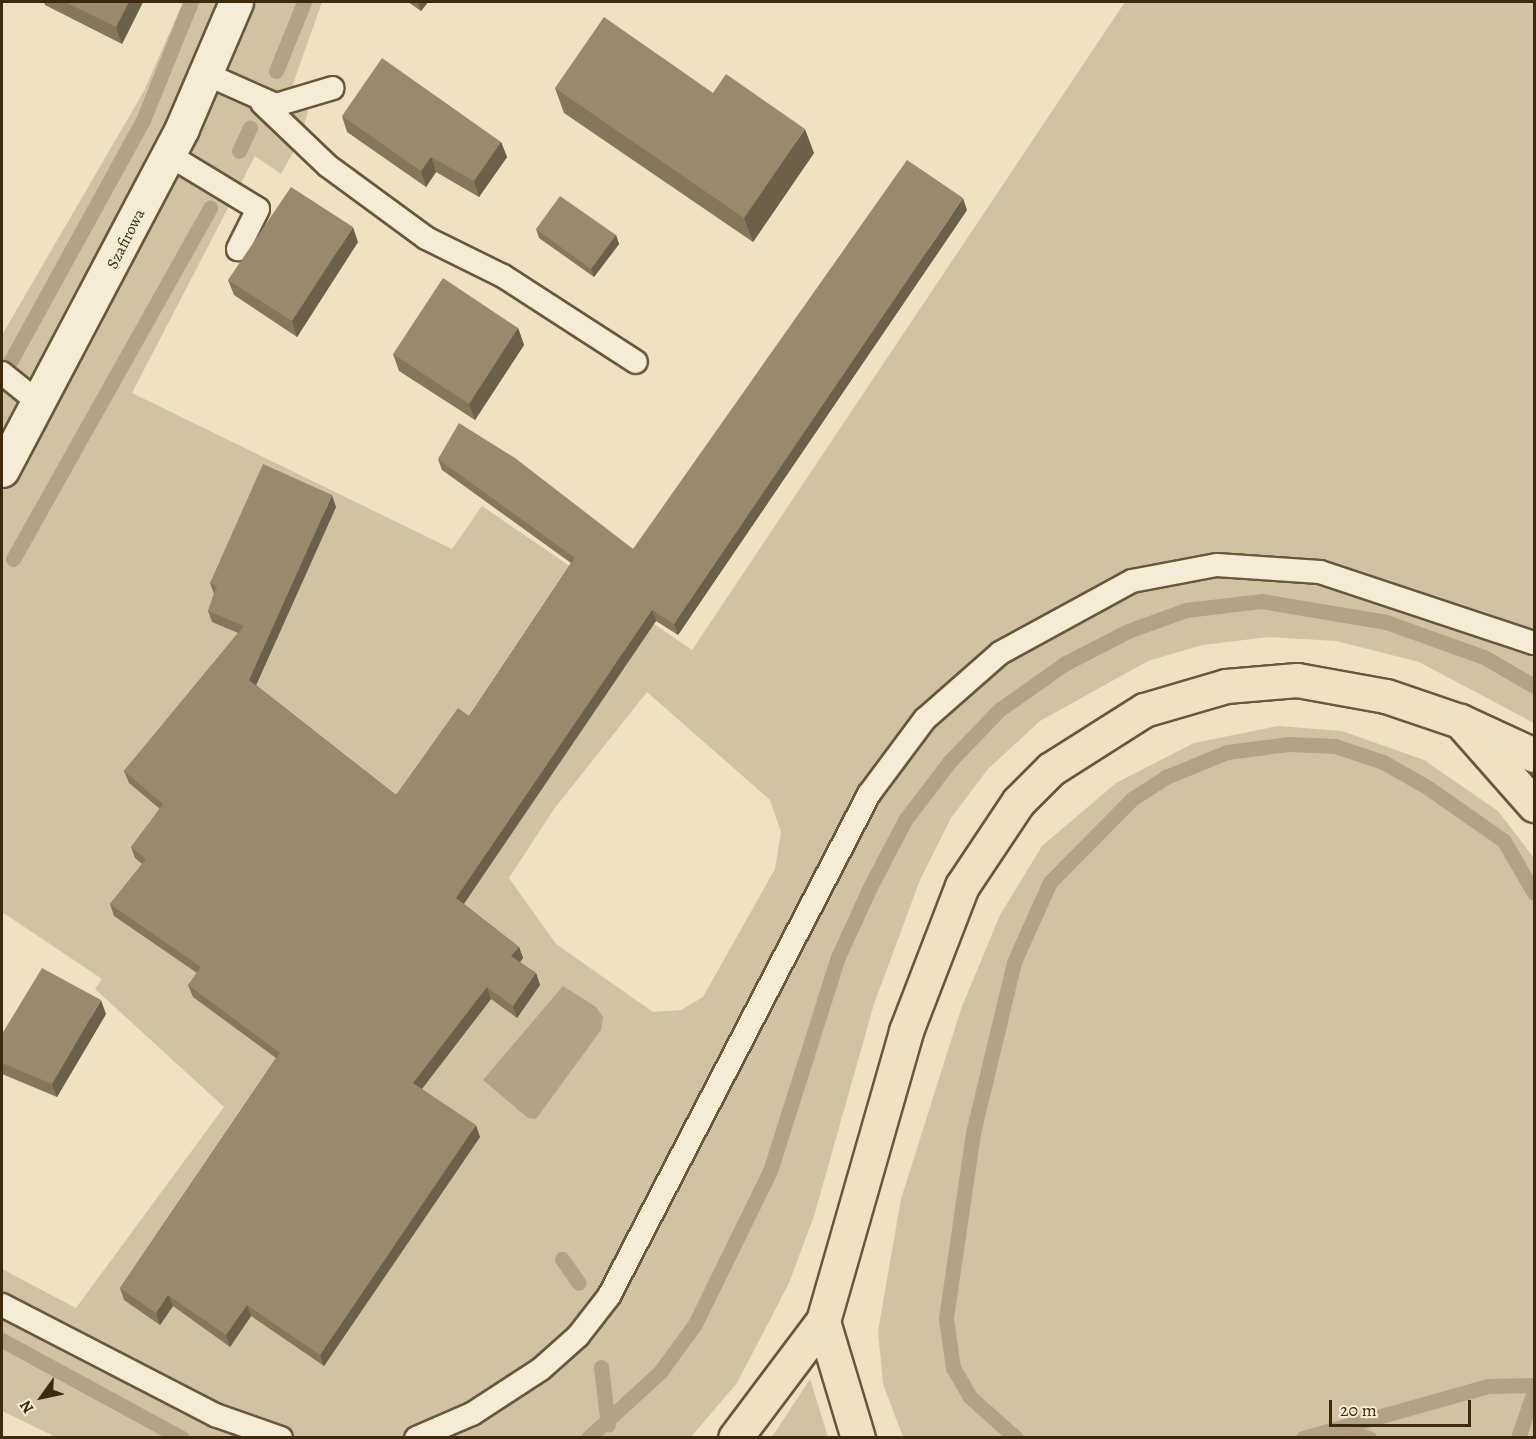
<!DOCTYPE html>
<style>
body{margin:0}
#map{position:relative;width:1536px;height:1439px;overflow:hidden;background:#eee2c1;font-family:Alegreya,serif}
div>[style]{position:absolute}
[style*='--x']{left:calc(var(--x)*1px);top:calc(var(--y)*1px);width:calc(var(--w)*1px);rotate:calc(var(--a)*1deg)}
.green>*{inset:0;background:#d0c3a2}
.water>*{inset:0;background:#b2a384}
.stream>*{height:15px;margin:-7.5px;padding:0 7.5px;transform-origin:7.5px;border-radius:7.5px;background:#b2a384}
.roads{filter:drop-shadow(2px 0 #69583a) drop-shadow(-2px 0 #69583a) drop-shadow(0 2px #69583a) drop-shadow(0 -2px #69583a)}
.service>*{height:22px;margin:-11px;padding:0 11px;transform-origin:11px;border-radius:11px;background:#f4ecd7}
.tertiary>*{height:33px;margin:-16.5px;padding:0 16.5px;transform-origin:16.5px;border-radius:16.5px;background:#f4ecd7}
.trunk>*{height:33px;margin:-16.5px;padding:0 16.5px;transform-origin:16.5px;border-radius:16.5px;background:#eee2c1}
.motorway>*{height:33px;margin:-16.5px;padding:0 16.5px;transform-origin:16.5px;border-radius:16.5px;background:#eee2c1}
.wall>*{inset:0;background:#84775c}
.shaded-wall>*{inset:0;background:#6b614b}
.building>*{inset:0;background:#998a6b}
span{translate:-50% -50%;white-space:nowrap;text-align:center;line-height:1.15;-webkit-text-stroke:6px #f4ecd7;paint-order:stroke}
.street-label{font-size:16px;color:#3d2a0d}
.frame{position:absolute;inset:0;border:3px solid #3d2a0d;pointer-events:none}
.north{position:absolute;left:12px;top:1367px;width:60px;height:60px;-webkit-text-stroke:4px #f4ecd7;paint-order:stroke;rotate:237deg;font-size:16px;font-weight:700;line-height:24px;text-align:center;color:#3d2a0d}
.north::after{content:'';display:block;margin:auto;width:21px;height:27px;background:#3d2a0d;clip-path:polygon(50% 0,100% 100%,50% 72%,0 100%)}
.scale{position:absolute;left:1329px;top:1400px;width:142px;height:27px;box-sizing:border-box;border:3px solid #3d2a0d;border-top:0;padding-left:8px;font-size:18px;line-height:21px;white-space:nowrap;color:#3d2a0d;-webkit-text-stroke:4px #f4ecd7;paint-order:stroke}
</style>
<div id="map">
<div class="green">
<div style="clip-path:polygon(evenodd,176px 2px,322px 2px,293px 84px,308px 111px,300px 140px,281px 174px,255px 156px,132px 393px,452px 549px,482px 506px,692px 650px,1125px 2px,1534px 2px,1534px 723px,1419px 662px,1336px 641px,1269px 637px,1202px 645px,1148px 661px,1040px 721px,988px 769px,951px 818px,920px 880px,874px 1004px,814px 1216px,789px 1283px,737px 1383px,691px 1437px,56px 1437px,2px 1411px,2px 1269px,76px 1308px,224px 1107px,95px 989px,102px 979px,2px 912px,2px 335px,144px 91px,182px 4px,176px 2px,647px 692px,770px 800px,781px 832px,775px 869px,703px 997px,681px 1010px,653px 1012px,556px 944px,509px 878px,554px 809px,647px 692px)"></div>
<div style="clip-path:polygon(1278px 726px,1342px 731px,1424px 760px,1498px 811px,1534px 858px,1534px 1437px,903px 1437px,883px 1384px,878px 1331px,901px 1199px,961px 1009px,1000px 915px,1042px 846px,1116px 783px,1194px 743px)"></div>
<div style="clip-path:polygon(810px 1379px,828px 1437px,771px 1437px,776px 1431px)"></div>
</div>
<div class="water">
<div style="clip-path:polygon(563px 986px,596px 1007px,603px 1017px,601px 1030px,536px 1119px,528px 1118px,483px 1080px)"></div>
</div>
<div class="stream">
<div style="--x:276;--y:71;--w:74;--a:-67.9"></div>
<div style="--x:239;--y:151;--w:26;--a:-65"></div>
<div style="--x:10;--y:362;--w:276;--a:-61.2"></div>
<div style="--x:143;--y:120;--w:127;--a:-67.9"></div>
<div style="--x:13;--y:559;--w:403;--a:-60.7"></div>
<div style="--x:562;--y:1259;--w:29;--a:55"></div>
<div style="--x:2;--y:1340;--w:205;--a:28.6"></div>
<div style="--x:601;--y:1367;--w:58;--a:83.1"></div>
<div style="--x:1337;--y:1430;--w:33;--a:14"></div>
<div style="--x:588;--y:1438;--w:98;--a:-42.5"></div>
<div style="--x:660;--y:1372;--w:59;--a:-53.9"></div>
<div style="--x:695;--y:1324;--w:170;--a:-63.9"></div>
<div style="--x:770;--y:1171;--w:225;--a:-72.4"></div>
<div style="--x:838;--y:957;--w:77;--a:-65.4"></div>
<div style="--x:870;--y:887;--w:76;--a:-62.4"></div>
<div style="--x:905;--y:820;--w:74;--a:-52.7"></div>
<div style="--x:950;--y:761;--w:71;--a:-46.1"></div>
<div style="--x:999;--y:710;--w:80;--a:-35.3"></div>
<div style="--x:1064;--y:664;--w:72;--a:-27.3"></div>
<div style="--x:1128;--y:631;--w:62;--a:-19.9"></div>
<div style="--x:1186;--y:610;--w:77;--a:-6.8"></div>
<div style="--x:1262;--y:601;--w:126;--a:9.6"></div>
<div style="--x:1386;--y:622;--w:104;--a:19.7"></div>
<div style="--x:1484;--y:657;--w:58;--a:30.1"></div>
<div style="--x:1016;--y:1438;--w:62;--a:-138.3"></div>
<div style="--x:970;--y:1397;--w:34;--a:-120"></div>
<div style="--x:953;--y:1368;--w:50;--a:-98"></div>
<div style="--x:946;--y:1318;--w:187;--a:-81.7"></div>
<div style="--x:973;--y:1133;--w:176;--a:-76.5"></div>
<div style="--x:1014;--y:962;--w:88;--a:-65.8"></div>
<div style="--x:1050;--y:882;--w:117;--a:-45.3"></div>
<div style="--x:1132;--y:799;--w:40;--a:-32.9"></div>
<div style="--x:1166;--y:777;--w:66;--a:-22.3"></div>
<div style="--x:1227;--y:752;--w:63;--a:-7.4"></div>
<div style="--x:1289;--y:744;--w:46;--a:2.5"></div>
<div style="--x:1335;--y:746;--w:51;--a:18.4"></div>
<div style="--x:1383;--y:762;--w:51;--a:29.6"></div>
<div style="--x:1427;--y:787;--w:94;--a:35"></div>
<div style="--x:1504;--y:841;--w:60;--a:60"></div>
<div style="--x:1303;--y:1438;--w:192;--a:-15.7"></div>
<div style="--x:1488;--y:1386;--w:46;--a:-1.2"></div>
<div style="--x:1518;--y:1438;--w:50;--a:-71.2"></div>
</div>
<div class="roads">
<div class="service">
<div style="--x:206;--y:74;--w:77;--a:23.9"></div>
<div style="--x:276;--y:105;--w:59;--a:-16.6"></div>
<div style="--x:262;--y:103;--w:91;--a:43.7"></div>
<div style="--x:328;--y:166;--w:122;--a:36.3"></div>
<div style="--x:426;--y:238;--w:86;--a:26.3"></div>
<div style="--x:503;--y:276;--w:158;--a:32.9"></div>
<div style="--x:169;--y:155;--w:104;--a:31.2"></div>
<div style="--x:258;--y:209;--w:45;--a:116.6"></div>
<div style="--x:2;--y:373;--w:46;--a:38.9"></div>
<div style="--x:2;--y:1305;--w:240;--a:27.3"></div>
<div style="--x:215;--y:1415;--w:70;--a:19.2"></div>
<div style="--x:416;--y:1438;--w:61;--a:-23.2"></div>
<div style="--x:472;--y:1414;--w:82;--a:-33.1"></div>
<div style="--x:541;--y:1369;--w:50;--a:-41.7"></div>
<div style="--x:578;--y:1336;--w:51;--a:-52.2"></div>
<div style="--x:609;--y:1296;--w:565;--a:-62.62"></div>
<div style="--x:869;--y:794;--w:94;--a:-53.3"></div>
<div style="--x:925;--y:719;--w:100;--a:-41.3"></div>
<div style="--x:1000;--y:653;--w:150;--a:-28.6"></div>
<div style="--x:1132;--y:581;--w:86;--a:-10.7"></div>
<div style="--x:1217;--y:565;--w:103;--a:3.9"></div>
<div style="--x:1320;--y:572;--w:225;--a:18.4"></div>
</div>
<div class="tertiary">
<div style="--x:2;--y:470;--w:386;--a:-62.2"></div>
<div style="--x:182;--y:128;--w:137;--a:-66.8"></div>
</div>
<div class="trunk">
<div style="--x:1460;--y:721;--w:81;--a:24.7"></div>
<div style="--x:735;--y:1438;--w:146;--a:-53.1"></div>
</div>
<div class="motorway">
<div style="--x:858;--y:1438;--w:122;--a:-106.7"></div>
<div style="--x:823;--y:1321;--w:302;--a:-74"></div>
<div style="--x:906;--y:1031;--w:155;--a:-68.9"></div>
<div style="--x:962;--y:886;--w:101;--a:-56.3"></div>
<div style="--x:1018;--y:802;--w:47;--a:-45"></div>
<div style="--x:1051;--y:769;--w:110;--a:-32.4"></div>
<div style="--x:1144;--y:710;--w:85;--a:-16.3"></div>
<div style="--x:1226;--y:686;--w:71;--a:-4.8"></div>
<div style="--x:1297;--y:680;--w:90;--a:10.2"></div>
<div style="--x:1386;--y:696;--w:78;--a:18.7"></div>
<div style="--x:1460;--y:721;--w:112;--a:48.6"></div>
</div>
</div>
<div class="wall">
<div style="clip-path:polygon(44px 2px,143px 2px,122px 44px,45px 5px)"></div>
<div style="clip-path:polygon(408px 2px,428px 2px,421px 11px)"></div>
<div style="clip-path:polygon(555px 88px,713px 93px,814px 153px,753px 242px,564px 113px)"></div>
<div style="clip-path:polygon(342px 116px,501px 142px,507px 157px,479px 197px,436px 172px,426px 187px,347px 132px)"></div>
<div style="clip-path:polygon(967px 210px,678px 635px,656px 621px,464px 904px,519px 947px,523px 958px,520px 962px,536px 973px,540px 985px,517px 1018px,491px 999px,422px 1089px,480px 1137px,324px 1366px,251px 1316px,230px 1347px,173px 1306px,160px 1325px,124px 1300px,120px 1288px,276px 1058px,193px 997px,188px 985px,197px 973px,114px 916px,110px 904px,142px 864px,135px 858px,131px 847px,160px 809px,129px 783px,124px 771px,238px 633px,212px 622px,208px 611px,214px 594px,210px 583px,336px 507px,256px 685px,396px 795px,469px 716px,571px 563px,442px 470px,438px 459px,633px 549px)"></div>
<div style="clip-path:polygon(536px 229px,616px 235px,619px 244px,594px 277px,539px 238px)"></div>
<div style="clip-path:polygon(358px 242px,297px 337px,234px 295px,228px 280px)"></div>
<div style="clip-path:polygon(518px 328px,524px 345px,475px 420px,399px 371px,393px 354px)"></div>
<div style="clip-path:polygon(106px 1014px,57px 1097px,2px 1074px,2px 1034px)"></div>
</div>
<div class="shaded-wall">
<div style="clip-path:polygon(129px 2px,143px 2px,122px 44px,116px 27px)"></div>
<div style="clip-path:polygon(418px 2px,428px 2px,421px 11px)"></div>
<div style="clip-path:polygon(805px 129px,814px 153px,753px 242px,744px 218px)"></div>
<div style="clip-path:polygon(501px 142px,507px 157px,479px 197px,474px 181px)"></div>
<div style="clip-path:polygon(431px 157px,436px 172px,426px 187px,421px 171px)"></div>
<div style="clip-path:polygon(963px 198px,967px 210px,678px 635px,674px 624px)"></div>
<div style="clip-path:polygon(353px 227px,358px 242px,297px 337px,292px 321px)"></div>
<div style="clip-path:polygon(616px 235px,619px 244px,594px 277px,591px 269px)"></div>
<div style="clip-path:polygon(518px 328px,524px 345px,475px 420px,469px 404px)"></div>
<div style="clip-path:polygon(332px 495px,336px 507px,253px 692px,249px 680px)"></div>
<div style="clip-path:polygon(652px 610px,656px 621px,460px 909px,456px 898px)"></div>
<div style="clip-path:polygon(519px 947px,523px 958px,515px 968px,511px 956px)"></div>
<div style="clip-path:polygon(536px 973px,540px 985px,517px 1018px,513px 1006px)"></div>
<div style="clip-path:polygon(487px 987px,491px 999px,417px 1095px,413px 1083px)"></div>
<div style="clip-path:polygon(101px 1000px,106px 1014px,57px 1097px,52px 1084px)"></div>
<div style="clip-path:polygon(476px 1125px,480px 1137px,324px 1366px,320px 1355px)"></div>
<div style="clip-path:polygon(168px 1295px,173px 1306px,160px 1325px,156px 1313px)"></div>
<div style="clip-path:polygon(247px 1305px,251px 1316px,230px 1347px,226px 1335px)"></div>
</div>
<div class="building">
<div style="clip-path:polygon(65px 2px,129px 2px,116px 27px)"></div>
<div style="clip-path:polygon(604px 17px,713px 93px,726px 74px,805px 129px,744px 218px,555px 88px)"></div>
<div style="clip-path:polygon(382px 58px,501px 142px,474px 181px,431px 157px,421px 171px,342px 116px)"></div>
<div style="clip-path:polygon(907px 160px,963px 198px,674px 624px,652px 610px,456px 898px,519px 947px,511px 956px,536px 973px,513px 1006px,487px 987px,413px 1083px,476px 1125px,320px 1355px,247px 1305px,226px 1335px,168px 1295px,156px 1313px,120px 1288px,280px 1053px,188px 985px,201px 967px,110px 904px,146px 859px,131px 847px,163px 804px,124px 771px,244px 626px,208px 611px,217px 586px,210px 583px,263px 464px,332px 495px,249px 680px,396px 795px,458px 708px,469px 716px,575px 558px,438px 459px,459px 423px,515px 458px,633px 549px)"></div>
<div style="clip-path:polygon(291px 187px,353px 227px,292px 321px,228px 280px)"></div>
<div style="clip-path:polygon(560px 196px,616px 235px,591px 269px,536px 229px)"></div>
<div style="clip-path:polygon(443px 278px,518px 328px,469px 404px,393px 354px)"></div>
<div style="clip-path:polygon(42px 968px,101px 1000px,52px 1084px,2px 1063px,2px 1034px)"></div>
</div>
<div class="street-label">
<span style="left:126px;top:239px;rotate:-63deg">Szafirowa</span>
</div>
<div class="frame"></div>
<div class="north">N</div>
<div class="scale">20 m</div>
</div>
